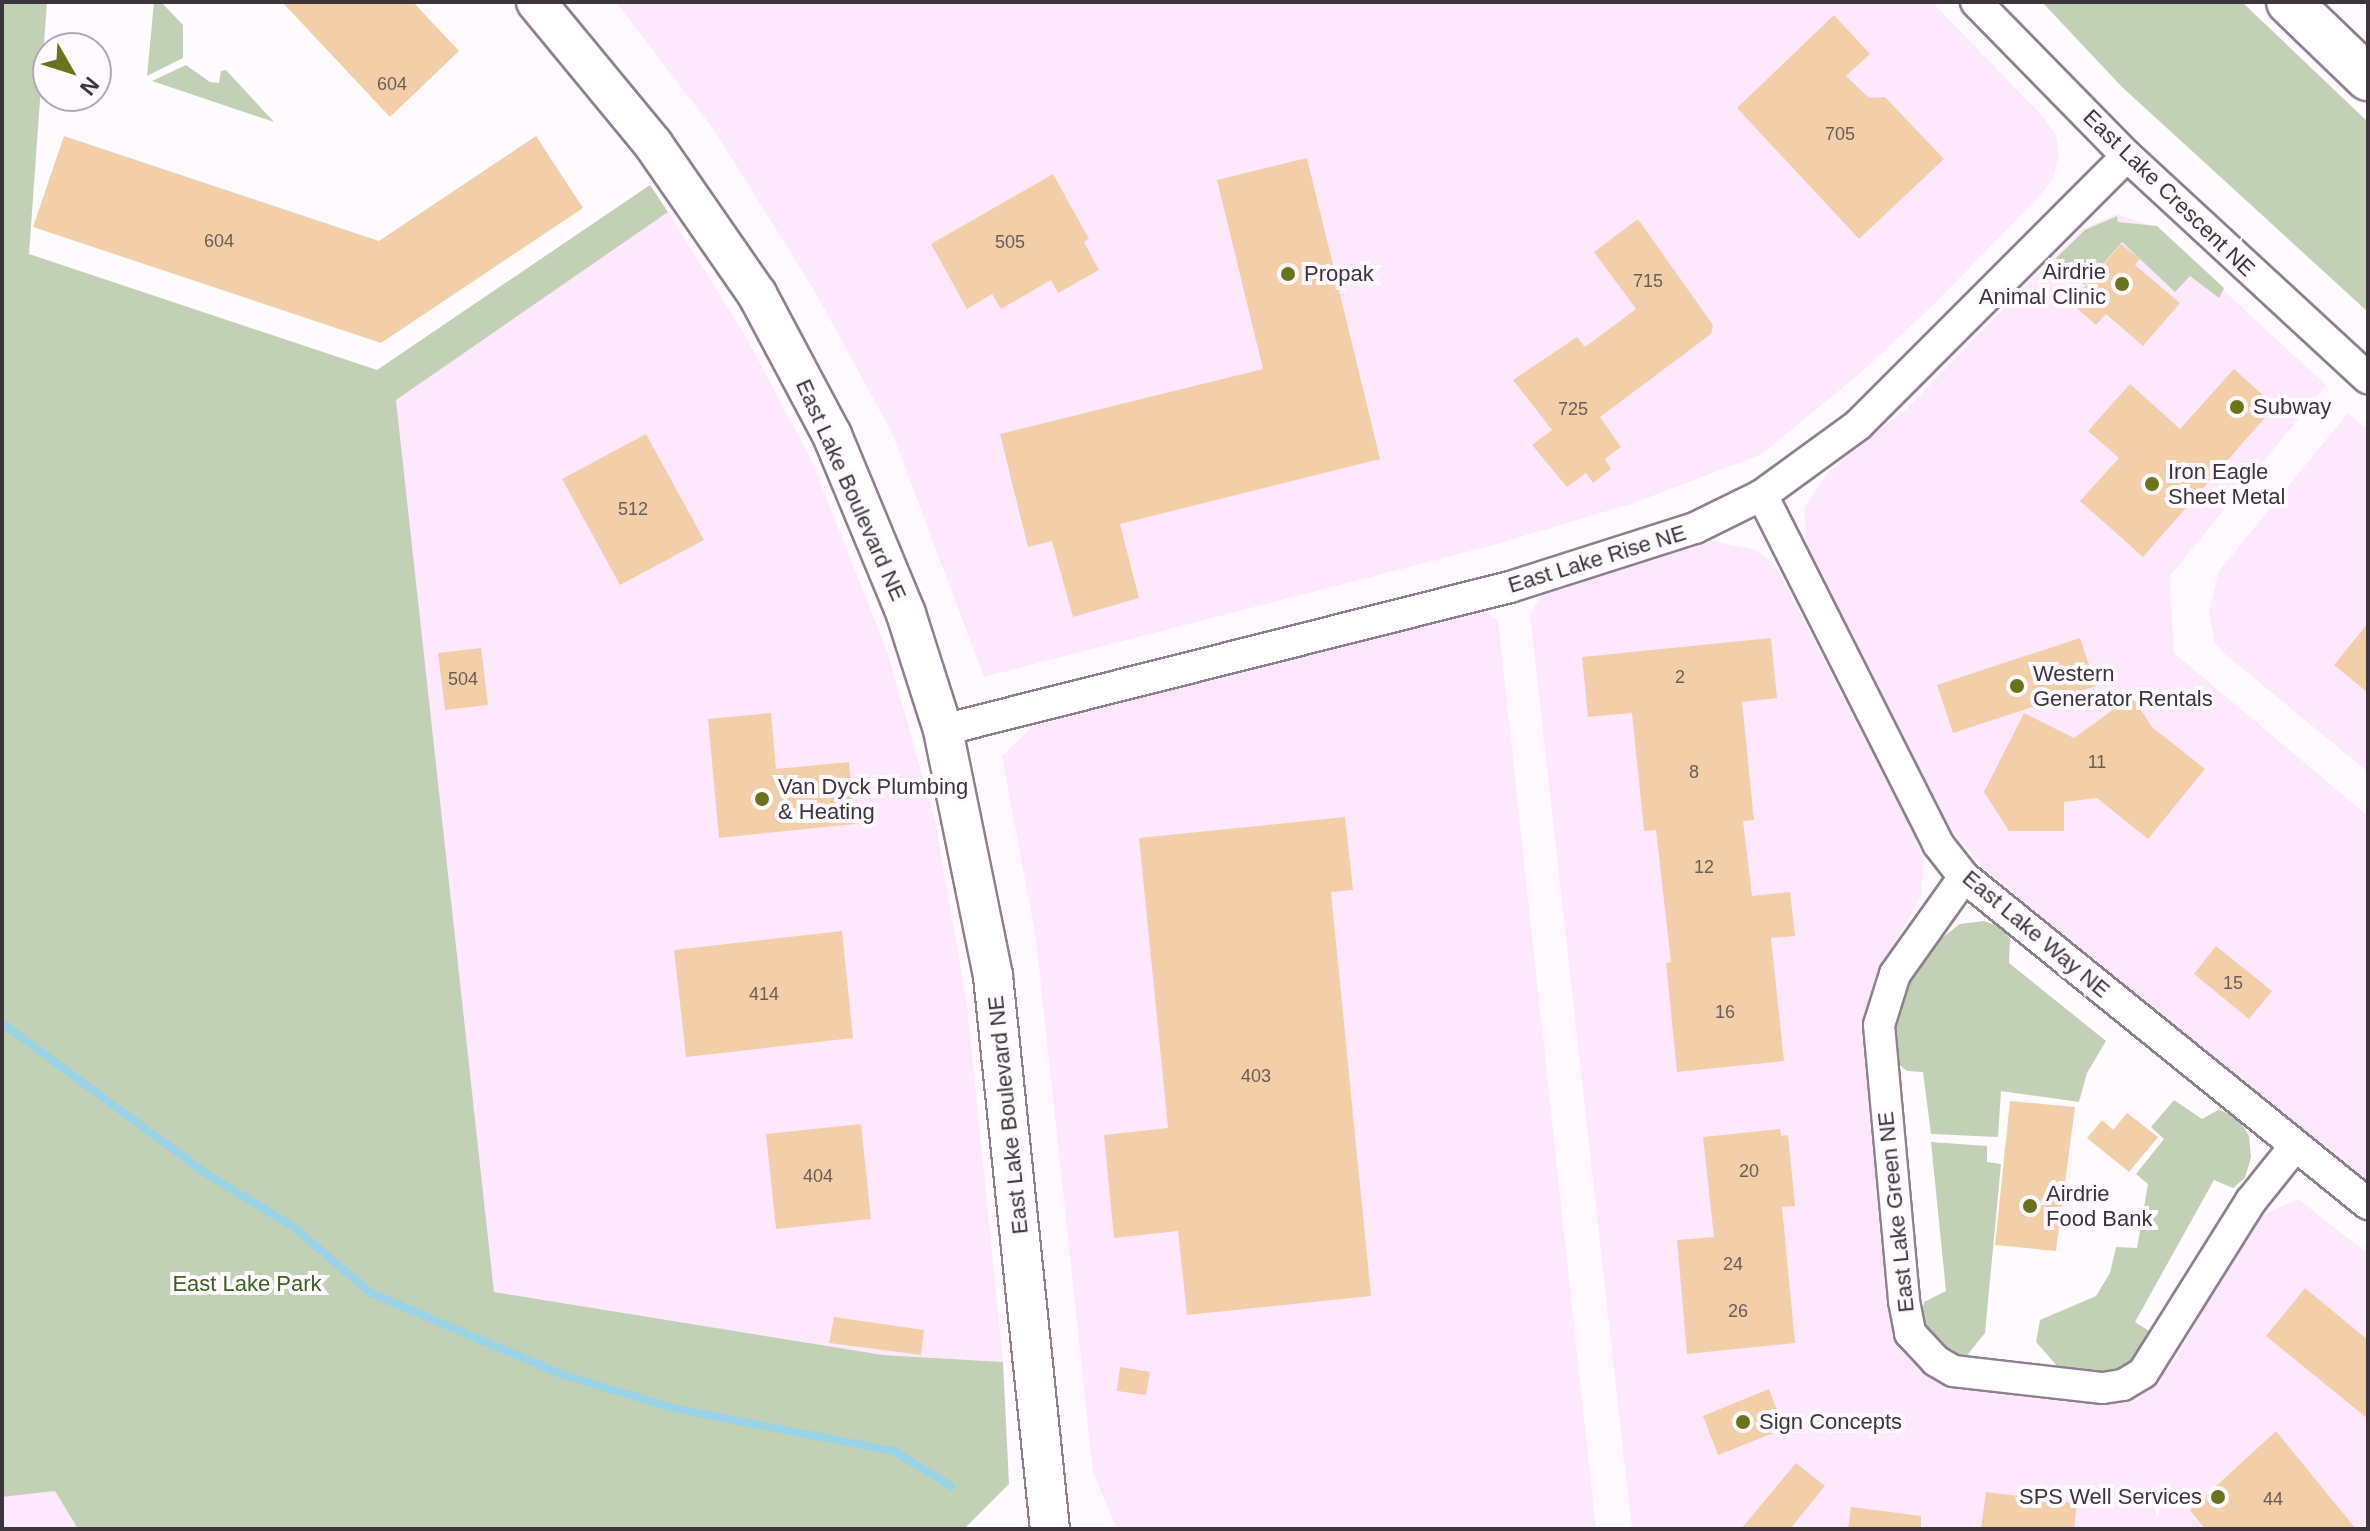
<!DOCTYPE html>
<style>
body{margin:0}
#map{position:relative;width:2370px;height:1531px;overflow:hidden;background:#fefafe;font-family:Helvetica,sans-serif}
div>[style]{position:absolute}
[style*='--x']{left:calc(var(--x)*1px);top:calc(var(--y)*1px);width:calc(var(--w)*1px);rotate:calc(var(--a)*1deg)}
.built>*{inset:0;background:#fee8fe}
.green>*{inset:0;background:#c2d1b6}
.stream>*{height:8px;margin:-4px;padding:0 4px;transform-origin:4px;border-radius:4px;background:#9ad2e6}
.building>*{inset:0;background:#f2cfa9}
.roads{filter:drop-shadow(2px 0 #8f808f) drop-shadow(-2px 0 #8f808f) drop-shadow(0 2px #8f808f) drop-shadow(0 -2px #8f808f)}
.minor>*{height:30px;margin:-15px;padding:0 15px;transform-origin:15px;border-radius:15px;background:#fff}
.major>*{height:38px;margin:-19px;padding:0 19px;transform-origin:19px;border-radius:19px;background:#fff}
.highway>*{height:44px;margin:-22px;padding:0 22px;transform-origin:22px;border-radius:22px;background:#fff}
.dots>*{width:22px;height:22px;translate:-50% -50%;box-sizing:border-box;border:4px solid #fefafe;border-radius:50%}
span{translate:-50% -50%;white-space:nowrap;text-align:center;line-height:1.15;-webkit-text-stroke:8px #fefafe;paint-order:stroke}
.number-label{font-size:18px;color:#6a5c57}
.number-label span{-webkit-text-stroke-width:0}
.street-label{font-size:22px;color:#3c353c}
.poi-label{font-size:22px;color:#3c353c}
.right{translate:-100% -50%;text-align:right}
.left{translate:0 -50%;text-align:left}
.park-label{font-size:22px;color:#415f23}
.frame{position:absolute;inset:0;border:4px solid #3c353c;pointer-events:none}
.north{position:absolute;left:32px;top:32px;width:80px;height:80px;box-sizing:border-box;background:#fefafe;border:2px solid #b0abb0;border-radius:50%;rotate:129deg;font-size:22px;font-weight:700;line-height:32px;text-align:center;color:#3c353c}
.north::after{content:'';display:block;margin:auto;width:28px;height:36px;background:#6a731c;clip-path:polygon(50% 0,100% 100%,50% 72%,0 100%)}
</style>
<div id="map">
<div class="built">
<div style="clip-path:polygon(616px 2px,1932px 2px,2045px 119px,2056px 136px,2059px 154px,2052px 180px,2035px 201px,1935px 303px,1864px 370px,1762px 454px,1634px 503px,1490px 546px,984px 677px,892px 433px,814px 290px,714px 130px)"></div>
<div style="clip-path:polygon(668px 212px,745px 335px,811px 459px,887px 651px,935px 820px,967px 1005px,1003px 1362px,883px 1355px,494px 1292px,396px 400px)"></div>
<div style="clip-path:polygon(2117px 214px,2155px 227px,2326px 385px,2170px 576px,2174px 653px,2368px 816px,2368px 1183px,1991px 875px,1962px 844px,1943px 819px,1807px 550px,1804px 508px,1829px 471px,1907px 408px,2082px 229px)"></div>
<div style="clip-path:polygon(2348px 413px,2368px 430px,2368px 772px,2226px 655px,2215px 644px,2209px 614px,2218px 572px)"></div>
<div style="clip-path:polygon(1712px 541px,1757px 550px,1775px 565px,1917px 840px,1923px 864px,1921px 895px,1877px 977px,1864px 1033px,1894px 1327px,1900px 1344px,1933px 1376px,2118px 1400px,2138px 1395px,2172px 1365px,2248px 1231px,2263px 1215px,2298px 1199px,2368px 1254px,2368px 1529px,1632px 1529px,1530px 615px,1540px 596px)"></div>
<div style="clip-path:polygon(1480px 609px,1498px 620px,1596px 1529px,1117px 1529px,1093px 1472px,1036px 939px,1002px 756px,1033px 726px)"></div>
<div style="clip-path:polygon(55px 1491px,78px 1529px,2px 1529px,2px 1497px)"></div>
</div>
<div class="green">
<div style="clip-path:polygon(2px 2px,47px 2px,29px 254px,377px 370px,650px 185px,668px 212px,396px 400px,494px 1292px,883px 1355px,1003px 1362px,1009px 1484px,964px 1529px,78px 1529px,55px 1491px,2px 1497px)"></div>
<div style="clip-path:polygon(154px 2px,161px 2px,183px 25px,183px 58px,147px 76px)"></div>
<div style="clip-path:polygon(2042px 2px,2242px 2px,2368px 122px,2368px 312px,2122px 87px)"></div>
<div style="clip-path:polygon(186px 65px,210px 82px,219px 83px,221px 71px,226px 70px,274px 122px,152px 81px)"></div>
<div style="clip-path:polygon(2117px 216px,2118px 222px,2157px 226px,2224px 288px,2219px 298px,2190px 276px,2175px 292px,2122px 242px,2085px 285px,2062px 267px,2057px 273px,2052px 262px,2085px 230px)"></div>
<div style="clip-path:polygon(1984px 921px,2003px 928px,2010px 939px,2009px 963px,2106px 1041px,2087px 1073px,2079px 1102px,2001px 1091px,1998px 1137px,1931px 1134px,1923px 1072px,1907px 1071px,1896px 1062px,1897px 1013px,1910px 977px,1939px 940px,1960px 924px)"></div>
<div style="clip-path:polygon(2174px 1100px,2202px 1119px,2218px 1110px,2237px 1116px,2249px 1136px,2251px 1157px,2245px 1178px,2233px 1188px,2214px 1180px,2135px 1322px,2149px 1331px,2149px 1340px,2133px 1365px,2111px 1375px,2059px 1368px,2036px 1342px,2040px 1320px,2096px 1296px,2110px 1273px,2116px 1247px,2137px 1248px,2148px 1184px,2136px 1174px,2164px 1139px,2151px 1127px)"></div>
<div style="clip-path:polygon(1931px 1142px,1987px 1146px,1987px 1162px,2001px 1164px,1985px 1333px,1964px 1359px,1945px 1352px,1926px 1334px,1922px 1313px,1924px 1302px,1946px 1291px)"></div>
</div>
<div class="stream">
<div style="--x:2;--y:1023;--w:255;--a:36.4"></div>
<div style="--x:207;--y:1174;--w:100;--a:31.5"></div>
<div style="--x:292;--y:1226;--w:104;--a:40.3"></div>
<div style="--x:371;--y:1293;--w:207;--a:23.1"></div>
<div style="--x:561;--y:1374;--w:116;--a:17"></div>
<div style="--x:672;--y:1408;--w:226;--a:11"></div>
<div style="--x:894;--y:1451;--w:67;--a:31.6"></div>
</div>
<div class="building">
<div style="clip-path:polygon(282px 2px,413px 2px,459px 51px,390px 117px)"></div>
<div style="clip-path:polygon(1834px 15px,1870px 54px,1846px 76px,1869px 98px,1885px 97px,1944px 159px,1859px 239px,1737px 108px)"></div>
<div style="clip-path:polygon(64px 136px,379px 241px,536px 136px,583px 208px,381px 343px,33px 227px)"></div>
<div style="clip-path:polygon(1307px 158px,1380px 459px,1120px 524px,1139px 598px,1073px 617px,1052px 541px,1028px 547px,1000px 434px,1263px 369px,1217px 180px)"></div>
<div style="clip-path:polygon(1053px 174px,1089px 239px,1084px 242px,1099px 270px,1058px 293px,1051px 280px,1001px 309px,992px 294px,967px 309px,931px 244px)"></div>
<div style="clip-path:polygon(1638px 219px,1713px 325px,1711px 334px,1600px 417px,1621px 447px,1605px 459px,1611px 469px,1593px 483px,1586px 473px,1567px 487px,1532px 445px,1552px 430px,1513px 380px,1577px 337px,1585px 347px,1636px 309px,1594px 252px)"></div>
<div style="clip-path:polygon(2121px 244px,2140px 259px,2135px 265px,2180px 303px,2143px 346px,2106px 314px,2096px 325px,2071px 303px)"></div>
<div style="clip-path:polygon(2234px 369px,2275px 406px,2143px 557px,2080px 501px,2119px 458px,2088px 431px,2130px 384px,2180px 429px)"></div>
<div style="clip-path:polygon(646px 434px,704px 540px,620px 585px,562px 479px)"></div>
<div style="clip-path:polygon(2368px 623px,2368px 693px,2334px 665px)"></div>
<div style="clip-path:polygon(1771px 638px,1777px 698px,1742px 702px,1754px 820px,1743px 821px,1752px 896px,1790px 892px,1795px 936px,1771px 938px,1784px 1061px,1677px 1072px,1666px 963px,1671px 962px,1656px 830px,1644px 831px,1632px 713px,1588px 717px,1582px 657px)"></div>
<div style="clip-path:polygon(2080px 638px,2096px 686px,1953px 733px,1937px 685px)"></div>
<div style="clip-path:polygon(481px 648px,488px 705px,445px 710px,438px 653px)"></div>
<div style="clip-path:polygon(2132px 696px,2152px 727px,2205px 769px,2148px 839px,2097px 798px,2064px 802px,2064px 831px,2009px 831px,1984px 792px,2024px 713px,2074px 738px)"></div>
<div style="clip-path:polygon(771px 713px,776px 769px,849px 762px,855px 824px,719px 838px,708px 719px)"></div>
<div style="clip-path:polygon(1345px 817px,1353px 890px,1331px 892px,1371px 1296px,1187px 1315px,1178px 1231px,1114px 1238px,1104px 1135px,1168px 1128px,1139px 838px)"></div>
<div style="clip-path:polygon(842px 931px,853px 1038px,686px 1057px,674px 950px)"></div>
<div style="clip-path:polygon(2216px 946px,2272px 991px,2249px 1019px,2194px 974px)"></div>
<div style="clip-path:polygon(2010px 1101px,2075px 1107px,2056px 1251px,1995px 1245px)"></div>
<div style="clip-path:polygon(2127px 1113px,2158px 1137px,2129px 1172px,2087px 1138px,2102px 1120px,2113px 1130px)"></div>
<div style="clip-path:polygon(861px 1124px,871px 1219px,776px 1229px,766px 1134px)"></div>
<div style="clip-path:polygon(1780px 1129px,1781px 1136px,1788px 1135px,1795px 1206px,1782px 1207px,1795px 1343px,1687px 1354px,1677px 1240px,1714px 1237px,1703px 1137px)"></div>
<div style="clip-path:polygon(2305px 1288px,2368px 1340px,2368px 1419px,2266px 1336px)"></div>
<div style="clip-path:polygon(834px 1317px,924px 1330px,921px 1355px,829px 1343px)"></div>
<div style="clip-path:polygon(1120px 1367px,1150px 1372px,1146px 1395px,1117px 1391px)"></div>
<div style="clip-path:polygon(1769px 1389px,1784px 1429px,1718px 1455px,1703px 1416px)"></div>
<div style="clip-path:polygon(2276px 1431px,2356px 1529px,2205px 1529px,2190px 1510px)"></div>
<div style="clip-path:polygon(1796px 1463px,1825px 1486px,1790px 1529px,1741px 1529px)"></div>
<div style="clip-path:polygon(1986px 1492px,2077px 1503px,2074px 1529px,1981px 1529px)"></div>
<div style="clip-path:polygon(1851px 1507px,1921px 1516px,1921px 1529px,1848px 1529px)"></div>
</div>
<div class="roads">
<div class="minor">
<div style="--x:1976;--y:2;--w:216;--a:45.6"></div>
<div style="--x:2127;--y:156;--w:328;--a:42.7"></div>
<div style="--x:1762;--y:495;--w:391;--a:63.2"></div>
<div style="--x:1938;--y:844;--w:42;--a:51.8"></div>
<div style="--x:1964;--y:877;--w:520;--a:38.99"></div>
<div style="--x:943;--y:730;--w:585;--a:-14.16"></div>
<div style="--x:1510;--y:587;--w:194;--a:-17.7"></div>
<div style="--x:1695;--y:528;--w:75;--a:-26.2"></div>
<div style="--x:1762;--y:495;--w:119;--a:-36.1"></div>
<div style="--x:1858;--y:425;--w:380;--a:-45"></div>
<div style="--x:1964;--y:877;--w:119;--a:125.4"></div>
<div style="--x:1895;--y:974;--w:53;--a:107.4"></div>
<div style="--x:1879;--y:1025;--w:277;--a:84.8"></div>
<div style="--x:1904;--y:1301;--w:33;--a:79"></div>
<div style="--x:1910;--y:1333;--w:38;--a:47"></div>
<div style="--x:1936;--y:1361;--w:20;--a:30"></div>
<div style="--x:1953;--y:1371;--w:151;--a:6.5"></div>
<div style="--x:2103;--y:1388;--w:20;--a:-9"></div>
<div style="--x:2123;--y:1385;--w:23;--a:-31"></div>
<div style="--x:2143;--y:1373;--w:203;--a:-57.9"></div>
<div style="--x:2251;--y:1201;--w:70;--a:-51.3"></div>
</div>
<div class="major">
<div style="--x:536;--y:2;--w:184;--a:50.5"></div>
<div style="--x:653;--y:144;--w:183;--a:55.3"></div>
<div style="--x:757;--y:294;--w:160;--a:62"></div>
<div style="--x:832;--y:435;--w:194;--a:67.5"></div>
<div style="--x:906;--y:614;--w:122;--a:72.3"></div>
<div style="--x:943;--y:730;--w:251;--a:78.5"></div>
<div style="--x:993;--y:976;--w:556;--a:84.12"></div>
</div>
<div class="highway">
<div style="--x:2289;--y:2;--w:110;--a:43.9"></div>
</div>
</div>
<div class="dots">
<div style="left:1288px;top:274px;background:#6a731c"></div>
<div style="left:2122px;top:284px;background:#6a731c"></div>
<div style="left:2237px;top:407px;background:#6a731c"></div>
<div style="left:2152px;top:484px;background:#6a731c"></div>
<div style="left:2017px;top:686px;background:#6a731c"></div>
<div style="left:762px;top:799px;background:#6a731c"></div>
<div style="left:2030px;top:1206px;background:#6a731c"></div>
<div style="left:1743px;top:1422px;background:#6a731c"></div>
<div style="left:2218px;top:1497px;background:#6a731c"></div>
</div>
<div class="number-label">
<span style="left:392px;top:84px">604</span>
<span style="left:1840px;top:134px">705</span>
<span style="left:219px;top:241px">604</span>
<span style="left:1010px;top:242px">505</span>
<span style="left:1648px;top:281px">715</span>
<span style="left:1573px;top:409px">725</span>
<span style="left:633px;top:509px">512</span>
<span style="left:1680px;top:677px">2</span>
<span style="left:463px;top:679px">504</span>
<span style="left:2097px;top:762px">11</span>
<span style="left:1694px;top:772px">8</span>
<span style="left:1704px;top:867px">12</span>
<span style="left:2233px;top:983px">15</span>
<span style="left:764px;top:994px">414</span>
<span style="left:1725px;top:1012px">16</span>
<span style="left:1256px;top:1076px">403</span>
<span style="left:1749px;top:1171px">20</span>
<span style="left:818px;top:1176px">404</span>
<span style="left:1733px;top:1264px">24</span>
<span style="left:1738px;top:1311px">26</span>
<span style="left:2273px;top:1499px">44</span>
</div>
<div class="street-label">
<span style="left:2169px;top:193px;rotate:44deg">East Lake Crescent NE</span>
<span style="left:851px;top:490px;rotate:66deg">East Lake Boulevard NE</span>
<span style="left:1597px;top:559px;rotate:-17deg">East Lake Rise NE</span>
<span style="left:2036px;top:934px;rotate:40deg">East Lake Way NE</span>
<span style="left:1008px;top:1115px;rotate:-96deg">East Lake Boulevard NE</span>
<span style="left:1896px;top:1212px;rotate:-96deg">East Lake Green NE</span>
</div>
<div class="poi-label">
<span class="right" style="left:2106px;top:284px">Airdrie<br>Animal Clinic</span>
<span class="left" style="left:1304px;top:274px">Propak</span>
<span class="left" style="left:2253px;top:407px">Subway</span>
<span class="left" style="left:2168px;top:484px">Iron Eagle<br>Sheet Metal</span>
<span class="left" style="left:2033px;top:686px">Western<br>Generator Rentals</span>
<span class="left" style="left:778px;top:799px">Van Dyck Plumbing<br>&amp; Heating</span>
<span class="left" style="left:2046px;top:1206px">Airdrie<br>Food Bank</span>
<span class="left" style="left:1759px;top:1422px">Sign Concepts</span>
<span class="right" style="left:2202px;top:1497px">SPS Well Services</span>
</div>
<div class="park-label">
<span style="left:247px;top:1284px">East Lake Park</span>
</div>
<div class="frame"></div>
<div class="north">N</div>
</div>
